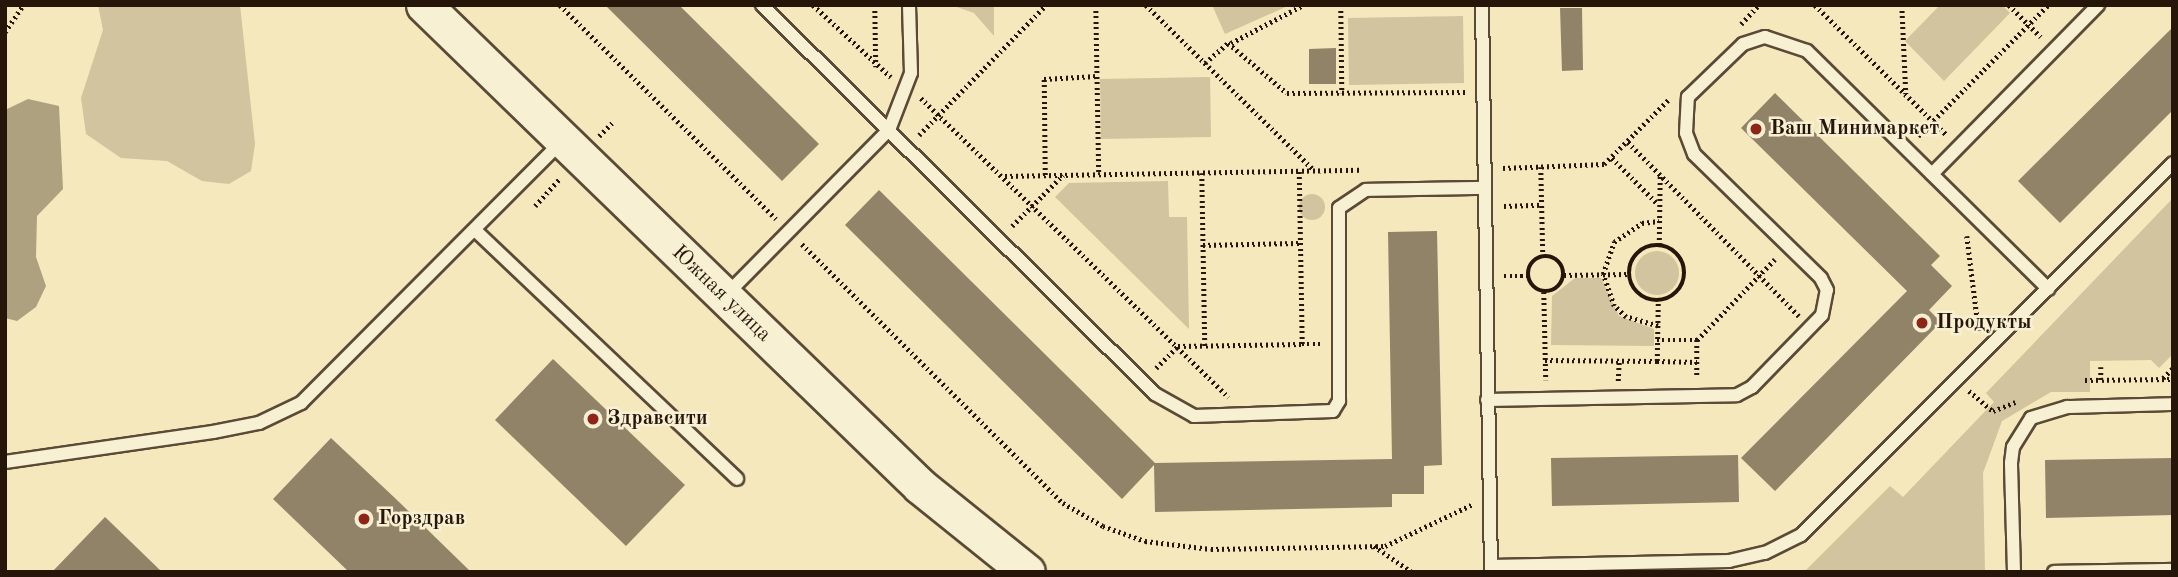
<!DOCTYPE html>
<meta charset="utf-8">
<style>
body{margin:0}
#map{position:relative;width:2178px;height:577px;overflow:hidden;background:#f4e8bc;font-family:"Old Standard TT",serif}
div>[style]{position:absolute}
[style*='--x']{left:calc(var(--x)*1px);top:calc(var(--y)*1px);width:calc(var(--w)*1px);rotate:calc(var(--a)*1deg)}
.green>*{inset:0;background:#d1c49e}
.round{border-radius:50%}
.water>*{inset:0;background:#aea17f}
.building>*{inset:0;background:#918367}
.path>*{height:4.5px;margin-top:-2.25px;transform-origin:0;background:repeating-linear-gradient(90deg,#26160a 0 2px,transparent 0 5.5px)}
.path>.ring{margin:-2.25px;padding:0;box-sizing:content-box;background:none;border:4.5px solid #26160a;border-radius:50%}
.roads{filter:drop-shadow(2px 0 #5a4a36) drop-shadow(-2px 0 #5a4a36) drop-shadow(0 2px #5a4a36) drop-shadow(0 -2px #5a4a36)}
.lane>*{height:12px;margin:-6px;padding:0 6px;transform-origin:6px;border-radius:6px;background:#f8f0d3}
.secondary>*{height:35px;margin:-17.5px;padding:0 17.5px;transform-origin:17.5px;border-radius:17.5px;background:#f8f0d3}
.dots>*{width:19px;height:19px;translate:-50% -50%;box-sizing:border-box;border:4px solid #f8f0d3;border-radius:50%}
span{translate:-50% -50%;white-space:nowrap;text-align:center;line-height:1.15;-webkit-text-stroke:5px #f8f0d3;paint-order:stroke}
.poi-label{font-size:21px;color:#26160a;font-weight:700}
.left{translate:0 -50%;text-align:left}
.street-label{font-size:21px;color:#26160a}
.frame{position:absolute;inset:0;border:7px solid #26160a;pointer-events:none}
</style>
<div id="map">
<div class="green">
<div style="clip-path:polygon(98px 5px,240px 5px,255px 144px,251px 171px,229px 184px,202px 181px,167px 161px,121px 158px,86px 134px,81px 98px,103px 30px)"></div>
<div style="clip-path:polygon(951px 5px,994px 5px,994px 36px,974px 13px)"></div>
<div style="clip-path:polygon(1212px 5px,1290px 5px,1225px 34px)"></div>
<div style="clip-path:polygon(1940px 5px,2002px 5px,2010px 13px,1944px 81px,1905px 41px)"></div>
<div style="clip-path:polygon(1463px 16px,1464px 83px,1349px 85px,1348px 18px)"></div>
<div style="clip-path:polygon(1210px 77px,1211px 137px,1101px 139px,1100px 79px)"></div>
<div style="clip-path:polygon(1168px 181px,1169px 217px,1187px 217px,1189px 329px,1055px 197px,1069px 183px)"></div>
<div class="round" style="left:1299px;top:194px;width:26px;height:26px"></div>
<div style="clip-path:polygon(2173px 198px,2173px 354px,2159px 368px,2151px 360px,2090px 361px,2090px 392px,2051px 392px,2002px 421px,1983px 473px,1985px 572px,1804px 572px,1890px 486px,1903px 497px,1994px 402px,1986px 393px)"></div>
<div class="round" style="left:1635px;top:251px;width:44px;height:44px"></div>
<div style="clip-path:polygon(1575px 278px,1601px 278px,1619px 316px,1654px 329px,1654px 346px,1551px 345px,1552px 296px)"></div>
</div>
<div class="water">
<div style="clip-path:polygon(28px 99px,59px 106px,63px 189px,37px 216px,36px 257px,46px 286px,36px 307px,17px 321px,5px 318px,5px 110px)"></div>
</div>
<div class="building">
<div style="clip-path:polygon(605px 5px,679px 5px,819px 144px,782px 181px)"></div>
<div style="clip-path:polygon(1560px 8px,1582px 8px,1583px 70px,1562px 71px)"></div>
<div style="clip-path:polygon(2173px 27px,2173px 110px,2060px 223px,2018px 181px)"></div>
<div style="clip-path:polygon(1336px 48px,1336px 84px,1309px 84px,1309px 49px)"></div>
<div style="clip-path:polygon(1775px 93px,1940px 256px,1931px 265px,1952px 286px,1929px 310px,1941px 322px,1775px 491px,1741px 458px,1907px 291px,1741px 128px)"></div>
<div style="clip-path:polygon(879px 190px,1155px 463px,1392px 459px,1388px 232px,1437px 231px,1442px 465px,1424px 466px,1424px 494px,1392px 494px,1392px 507px,1155px 512px,1154px 465px,1122px 499px,845px 225px)"></div>
<div style="clip-path:polygon(553px 359px,685px 485px,626px 546px,495px 420px)"></div>
<div style="clip-path:polygon(331px 438px,397px 500px,471px 572px,349px 572px,273px 499px)"></div>
<div style="clip-path:polygon(1738px 455px,1739px 502px,1552px 506px,1551px 458px)"></div>
<div style="clip-path:polygon(2173px 458px,2173px 515px,2046px 518px,2045px 460px)"></div>
<div style="clip-path:polygon(105px 517px,131px 542px,162px 572px,52px 572px)"></div>
</div>
<div class="path">
<div style="--x:560;--y:5;--w:304;--a:44.7"></div>
<div style="--x:813;--y:5;--w:106;--a:42.7"></div>
<div style="--x:875;--y:5;--w:62;--a:89.1"></div>
<div style="--x:1096;--y:5;--w:169;--a:89"></div>
<div style="--x:1146;--y:5;--w:235;--a:44.5"></div>
<div style="--x:1341;--y:5;--w:88;--a:89.3"></div>
<div style="--x:1815;--y:5;--w:184;--a:44.6"></div>
<div style="--x:1902;--y:5;--w:89;--a:87.4"></div>
<div style="--x:2009;--y:5;--w:45;--a:45"></div>
<div style="--x:1741;--y:24;--w:26;--a:-47"></div>
<div style="--x:5;--y:32;--w:32;--a:-56"></div>
<div style="--x:1231;--y:43;--w:81;--a:-27.8"></div>
<div style="--x:1205;--y:63;--w:30;--a:-41"></div>
<div style="--x:1228;--y:43;--w:77;--a:40.3"></div>
<div style="--x:1287;--y:93;--w:179;--a:-0.3"></div>
<div style="--x:921;--y:98;--w:429;--a:44.2"></div>
<div style="--x:919;--y:135;--w:182;--a:-45.7"></div>
<div style="--x:599;--y:136;--w:20;--a:-45"></div>
<div style="--x:1918;--y:136;--w:185;--a:-45.2"></div>
<div style="--x:1628;--y:142;--w:244;--a:45.5"></div>
<div style="--x:1612;--y:158;--w:65;--a:45"></div>
<div style="--x:1541;--y:167;--w:89;--a:88.7"></div>
<div style="--x:1503;--y:168;--w:101;--a:-2.3"></div>
<div style="--x:1604;--y:164;--w:93;--a:-45"></div>
<div style="--x:1202;--y:173;--w:173;--a:89"></div>
<div style="--x:1045;--y:175;--w:96;--a:-90.6"></div>
<div style="--x:1044;--y:79;--w:53;--a:-3.2"></div>
<div style="--x:1005;--y:176;--w:356;--a:-1"></div>
<div style="--x:535;--y:206;--w:36;--a:-48"></div>
<div style="--x:1504;--y:206;--w:38;--a:-2"></div>
<div style="--x:1012;--y:226;--w:72;--a:-45"></div>
<div style="--x:1967;--y:236;--w:97;--a:82.9"></div>
<div style="--x:802;--y:244;--w:368;--a:44.8"></div>
<div style="--x:1063;--y:503;--w:46;--a:29.9"></div>
<div style="--x:1103;--y:526;--w:45;--a:19.7"></div>
<div style="--x:1145;--y:541;--w:66;--a:6.9"></div>
<div style="--x:1211;--y:549;--w:174;--a:-1"></div>
<div style="--x:1385;--y:546;--w:98;--a:-25.5"></div>
<div style="--x:1203;--y:245;--w:97;--a:-1.2"></div>
<div style="--x:1659;--y:245;--w:69;--a:-89.2"></div>
<div class="ring" style="left:1629px;top:245px;width:51.5px;height:51.5px"></div>
<div class="ring" style="left:1528px;top:256px;width:31.5px;height:31.5px"></div>
<div style="--x:1564;--y:275;--w:64;--a:-0.9"></div>
<div style="--x:1504;--y:276;--w:24;--a:0"></div>
<div style="--x:1544;--y:292;--w:88;--a:88.7"></div>
<div style="--x:1658;--y:326;--w:33;--a:-164"></div>
<div style="--x:1626;--y:317;--w:16;--a:-137"></div>
<div style="--x:1614;--y:306;--w:34;--a:-109"></div>
<div style="--x:1603;--y:274;--w:34;--a:-71"></div>
<div style="--x:1614;--y:242;--w:34;--a:-34"></div>
<div style="--x:1642;--y:223;--w:17;--a:-7"></div>
<div style="--x:1657;--y:340;--w:40;--a:0"></div>
<div style="--x:1697;--y:340;--w:37;--a:90"></div>
<div style="--x:1697;--y:340;--w:112;--a:-46.1"></div>
<div style="--x:1302;--y:344;--w:20;--a:0"></div>
<div style="--x:1545;--y:360;--w:112;--a:0.5"></div>
<div style="--x:1657;--y:361;--w:59;--a:-89"></div>
<div style="--x:1657;--y:361;--w:40;--a:1.4"></div>
<div style="--x:2101;--y:367;--w:13;--a:90"></div>
<div style="--x:1156;--y:368;--w:31;--a:-45"></div>
<div style="--x:1178;--y:346;--w:124;--a:-0.9"></div>
<div style="--x:1302;--y:344;--w:173;--a:-91"></div>
<div style="--x:2163;--y:378;--w:14;--a:-45"></div>
<div style="--x:2085;--y:380;--w:88;--a:-0.7"></div>
<div style="--x:1618;--y:381;--w:20;--a:-87"></div>
<div style="--x:1969;--y:391;--w:31;--a:40"></div>
<div style="--x:1993;--y:411;--w:24;--a:-22"></div>
<div style="--x:1374;--y:546;--w:46;--a:34.4"></div>
<div style="--x:1125;--y:572;--w:3;--a:-72"></div>
</div>
<div class="roads">
<div class="lane">
<div style="--x:762;--y:5;--w:553;--a:44.71"></div>
<div style="--x:1155;--y:394;--w:45;--a:29.4"></div>
<div style="--x:1194;--y:416;--w:139;--a:-2.1"></div>
<div style="--x:1333;--y:411;--w:12;--a:-59"></div>
<div style="--x:1339;--y:401;--w:193;--a:-90"></div>
<div style="--x:1339;--y:208;--w:32;--a:-34"></div>
<div style="--x:1366;--y:190;--w:117;--a:-1"></div>
<div style="--x:1482;--y:5;--w:567;--a:89.09"></div>
<div style="--x:1932;--y:174;--w:237;--a:-45.5"></div>
<div style="--x:476;--y:231;--w:360;--a:43.5"></div>
<div style="--x:727;--y:294;--w:231;--a:-45.4"></div>
<div style="--x:889;--y:130;--w:61;--a:-68.9"></div>
<div style="--x:911;--y:73;--w:68;--a:-91.7"></div>
<div style="--x:1487;--y:400;--w:250;--a:-1.1"></div>
<div style="--x:1737;--y:395;--w:17;--a:-28"></div>
<div style="--x:1752;--y:387;--w:100;--a:-45.8"></div>
<div style="--x:1822;--y:315;--w:25;--a:-79"></div>
<div style="--x:1827;--y:290;--w:13;--a:-117"></div>
<div style="--x:1821;--y:278;--w:177;--a:-135.7"></div>
<div style="--x:1694;--y:154;--w:22;--a:-111"></div>
<div style="--x:1686;--y:133;--w:36;--a:-87"></div>
<div style="--x:1688;--y:97;--w:76;--a:-43.9"></div>
<div style="--x:1743;--y:44;--w:23;--a:-18"></div>
<div style="--x:1765;--y:37;--w:44;--a:18.4"></div>
<div style="--x:1807;--y:51;--w:339;--a:44.6"></div>
<div style="--x:5;--y:462;--w:210;--a:-8.2"></div>
<div style="--x:213;--y:432;--w:47;--a:-11.1"></div>
<div style="--x:259;--y:423;--w:47;--a:-25.5"></div>
<div style="--x:301;--y:403;--w:370;--a:-45.1"></div>
<div style="--x:1491;--y:566;--w:238;--a:-1.2"></div>
<div style="--x:1729;--y:561;--w:37;--a:-13"></div>
<div style="--x:1765;--y:553;--w:40;--a:-26.6"></div>
<div style="--x:1801;--y:535;--w:526;--a:-45"></div>
<div style="--x:2014;--y:572;--w:109;--a:-91.6"></div>
<div style="--x:2011;--y:463;--w:16;--a:-83"></div>
<div style="--x:2013;--y:447;--w:34;--a:-58"></div>
<div style="--x:2031;--y:418;--w:38;--a:-17"></div>
<div style="--x:2067;--y:407;--w:106;--a:-1.6"></div>
<div style="--x:2054;--y:572;--w:119;--a:-1"></div>
</div>
<div class="secondary">
<div style="--x:424;--y:5;--w:691;--a:44.12"></div>
<div style="--x:920;--y:486;--w:137;--a:38.8"></div>
</div>
</div>
<div class="dots">
<div style="left:1756px;top:129px;background:#8f2418"></div>
<div style="left:1922px;top:323px;background:#8f2418"></div>
<div style="left:593px;top:419px;background:#8f2418"></div>
<div style="left:364px;top:519px;background:#8f2418"></div>
</div>
<div class="poi-label">
<span class="left" style="left:1770px;top:129px">Ваш Минимаркет</span>
<span class="left" style="left:1936px;top:323px">Продукты</span>
<span class="left" style="left:607px;top:419px">Здравсити</span>
<span class="left" style="left:378px;top:519px">Горздрав</span>
</div>
<div class="street-label">
<span style="left:721px;top:294px;rotate:44deg">Южная улица</span>
</div>
<div class="frame"></div>
</div>
